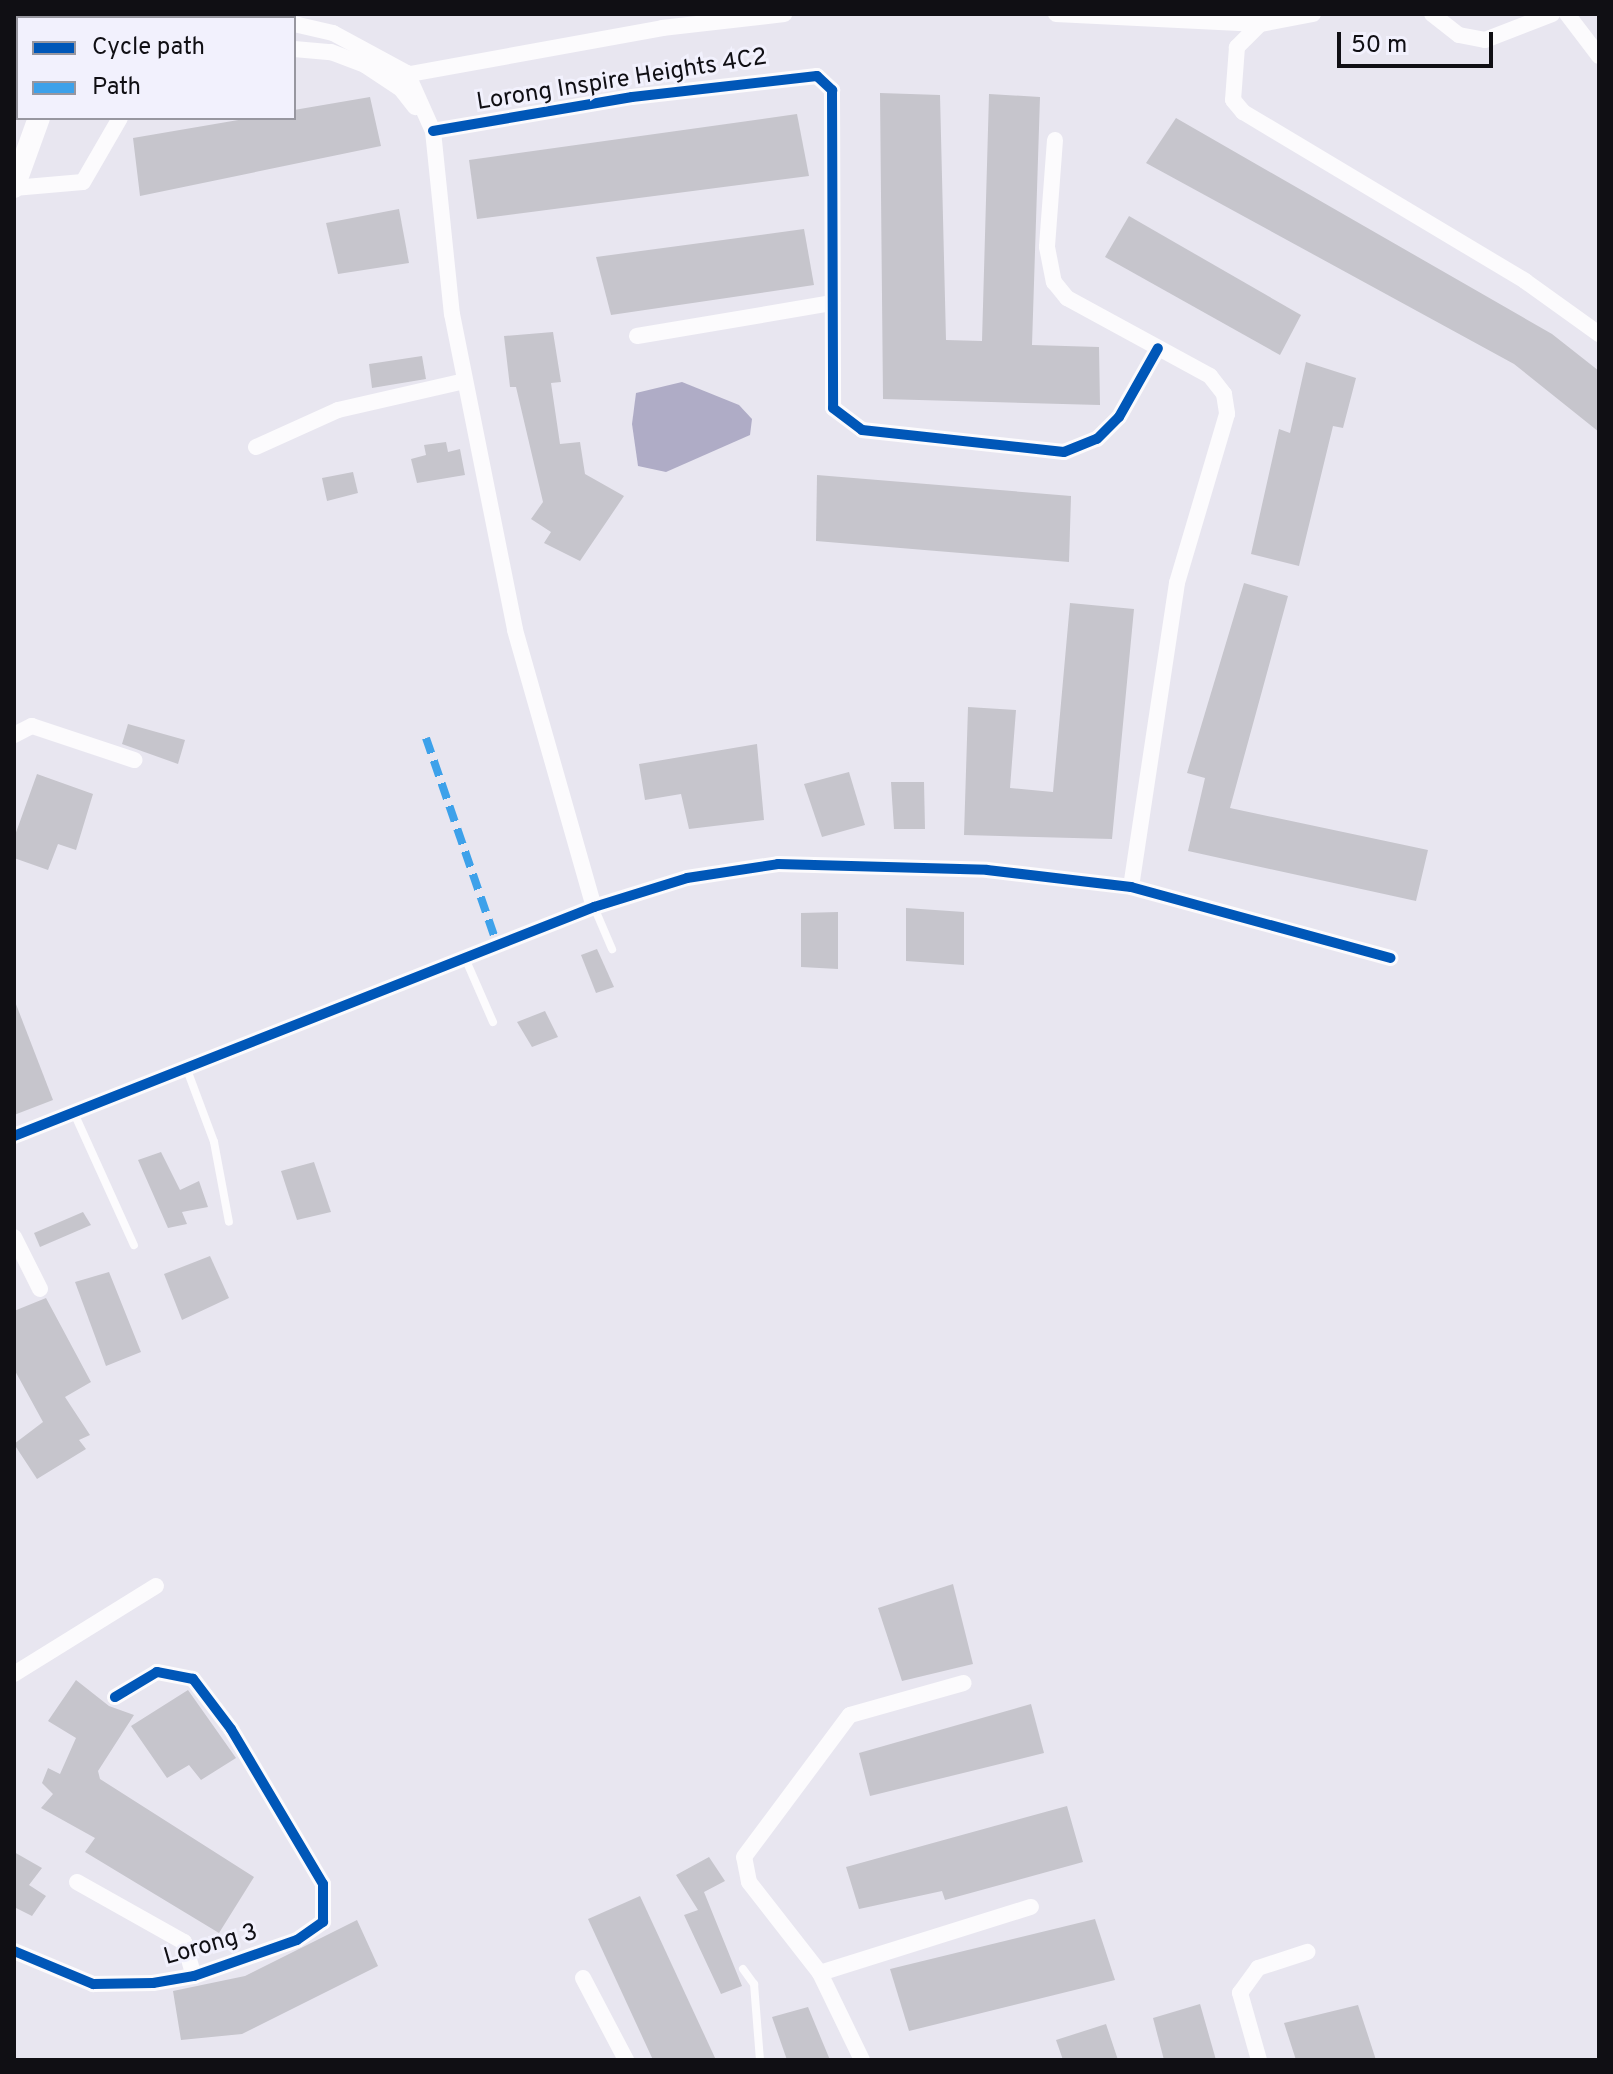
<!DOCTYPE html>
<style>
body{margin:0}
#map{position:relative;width:1613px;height:2074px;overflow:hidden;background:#e8e6f0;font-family:Overpass,sans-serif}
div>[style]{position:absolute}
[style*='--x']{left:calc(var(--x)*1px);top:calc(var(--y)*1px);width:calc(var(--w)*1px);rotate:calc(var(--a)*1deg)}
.water>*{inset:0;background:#afacc6}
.building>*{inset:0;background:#c6c5cc}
.service>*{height:8px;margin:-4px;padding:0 4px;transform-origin:4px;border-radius:4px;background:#fcfbfd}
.minor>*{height:16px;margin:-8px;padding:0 8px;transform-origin:8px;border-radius:8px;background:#fcfbfd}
.secondary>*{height:22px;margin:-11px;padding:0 11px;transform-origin:11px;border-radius:11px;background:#fcfbfd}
.quiet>*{height:8px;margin-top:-4px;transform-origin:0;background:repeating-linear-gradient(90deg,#3da1ea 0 16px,transparent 0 24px)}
.cycleway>*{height:10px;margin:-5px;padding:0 5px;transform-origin:5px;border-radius:5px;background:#0057b8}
span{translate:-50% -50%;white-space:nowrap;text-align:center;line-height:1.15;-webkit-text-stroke:6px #f2f1fd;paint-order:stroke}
.street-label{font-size:24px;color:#100f14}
.frame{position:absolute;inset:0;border:16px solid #100f14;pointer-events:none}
.legend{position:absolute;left:16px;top:16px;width:280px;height:104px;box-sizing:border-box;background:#f2f1fd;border:2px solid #9897a0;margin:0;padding:10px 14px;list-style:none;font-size:24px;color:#100f14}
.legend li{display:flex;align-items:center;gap:16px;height:40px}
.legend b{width:40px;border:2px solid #9897a0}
.scale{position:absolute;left:1337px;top:32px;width:156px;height:36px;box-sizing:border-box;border:4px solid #100f14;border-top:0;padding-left:10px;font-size:24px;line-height:28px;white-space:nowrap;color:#100f14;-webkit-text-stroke:6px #f2f1fd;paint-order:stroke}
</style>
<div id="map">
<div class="water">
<div style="clip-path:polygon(682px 382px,739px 405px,752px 419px,750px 435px,666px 472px,638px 466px,632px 424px,636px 393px)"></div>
</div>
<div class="building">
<div style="clip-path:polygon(880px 93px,940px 95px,946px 340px,982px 341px,989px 94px,1040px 97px,1032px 345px,1099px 347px,1100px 405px,883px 399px)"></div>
<div style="clip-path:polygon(370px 97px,381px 146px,140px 196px,133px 138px,250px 118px,294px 118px,294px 110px)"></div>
<div style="clip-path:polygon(797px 114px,809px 176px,477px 219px,469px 160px)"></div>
<div style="clip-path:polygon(1176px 118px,1552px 334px,1599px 371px,1599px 432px,1514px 364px,1146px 163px)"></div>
<div style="clip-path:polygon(399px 209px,409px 263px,338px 274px,326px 223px)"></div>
<div style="clip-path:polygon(1129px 216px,1301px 315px,1280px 355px,1105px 257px)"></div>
<div style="clip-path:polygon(804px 229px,814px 285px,611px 315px,596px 257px)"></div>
<div style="clip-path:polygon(553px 332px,561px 382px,551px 383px,560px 444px,580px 442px,585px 474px,624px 496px,580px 561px,544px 543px,551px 532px,531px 519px,543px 502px,516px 387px,510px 387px,504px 336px)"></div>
<div style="clip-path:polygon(422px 356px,426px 379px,372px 388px,369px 364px)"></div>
<div style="clip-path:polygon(1306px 362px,1356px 378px,1343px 428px,1333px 426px,1299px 566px,1251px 554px,1279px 429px,1290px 433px)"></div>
<div style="clip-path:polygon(446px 442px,448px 452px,460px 449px,465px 475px,417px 483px,411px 459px,426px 455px,424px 445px)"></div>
<div style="clip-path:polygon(353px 472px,358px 493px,327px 501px,322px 478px)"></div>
<div style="clip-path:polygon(817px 475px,1071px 496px,1069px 562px,816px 541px)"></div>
<div style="clip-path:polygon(1244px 583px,1288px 596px,1230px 808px,1428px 850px,1416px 901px,1188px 851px,1205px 778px,1187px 773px)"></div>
<div style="clip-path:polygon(1070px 603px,1134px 609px,1112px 839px,964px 835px,968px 707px,1016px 710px,1010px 788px,1053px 792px)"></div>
<div style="clip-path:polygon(128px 724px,185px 740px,178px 764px,122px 744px)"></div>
<div style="clip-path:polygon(757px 744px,764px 820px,689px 829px,681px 794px,645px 800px,639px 764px)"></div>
<div style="clip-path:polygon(849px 772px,865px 825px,822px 837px,804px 784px)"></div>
<div style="clip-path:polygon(37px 774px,93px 794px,76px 850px,58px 844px,48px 870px,14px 858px,14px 838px)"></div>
<div style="clip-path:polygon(891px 782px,924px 782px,925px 829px,894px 829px)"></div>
<div style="clip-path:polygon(906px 908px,964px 912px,964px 965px,906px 961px)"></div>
<div style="clip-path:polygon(838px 912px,838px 969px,801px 967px,801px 913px)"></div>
<div style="clip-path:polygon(597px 949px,614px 987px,596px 993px,581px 955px)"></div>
<div style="clip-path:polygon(14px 999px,53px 1100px,14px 1115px)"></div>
<div style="clip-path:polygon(545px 1011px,558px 1037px,532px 1047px,517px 1022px)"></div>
<div style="clip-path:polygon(161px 1152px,180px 1190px,199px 1181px,208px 1207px,182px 1212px,187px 1224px,168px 1228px,138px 1160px)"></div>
<div style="clip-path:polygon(314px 1162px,331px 1212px,297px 1220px,281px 1171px)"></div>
<div style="clip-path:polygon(83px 1212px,91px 1225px,40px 1247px,34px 1233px)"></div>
<div style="clip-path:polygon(210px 1256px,229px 1298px,182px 1320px,164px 1274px)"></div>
<div style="clip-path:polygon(109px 1272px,141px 1352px,106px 1366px,75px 1282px)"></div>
<div style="clip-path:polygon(46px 1298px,91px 1382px,65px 1397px,90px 1435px,79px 1440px,86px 1449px,37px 1479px,14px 1444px,43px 1422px,14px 1369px,14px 1311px)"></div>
<div style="clip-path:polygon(953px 1584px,973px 1664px,902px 1681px,878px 1608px)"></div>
<div style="clip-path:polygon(76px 1680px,109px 1706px,134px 1715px,98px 1771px,100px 1779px,254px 1877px,219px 1933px,85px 1852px,95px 1838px,41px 1808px,53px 1794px,42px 1783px,48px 1768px,60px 1774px,76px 1738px,48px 1721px)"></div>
<div style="clip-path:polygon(188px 1690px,236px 1758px,201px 1780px,189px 1765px,167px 1778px,131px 1726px)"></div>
<div style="clip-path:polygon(1031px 1704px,1044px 1753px,870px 1796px,859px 1753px)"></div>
<div style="clip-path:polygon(1067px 1806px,1083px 1862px,945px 1900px,942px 1891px,859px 1909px,846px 1867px)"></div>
<div style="clip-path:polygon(14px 1852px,42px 1868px,29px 1885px,46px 1896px,32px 1916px,14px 1907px)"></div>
<div style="clip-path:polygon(709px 1857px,725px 1881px,704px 1892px,742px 1986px,721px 1994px,684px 1915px,698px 1910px,676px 1875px)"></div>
<div style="clip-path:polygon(640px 1896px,716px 2060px,653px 2060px,588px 1919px)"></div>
<div style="clip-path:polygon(1095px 1919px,1115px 1980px,909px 2031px,890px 1969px)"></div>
<div style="clip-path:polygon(357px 1920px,378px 1966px,242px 2034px,181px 2040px,173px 1991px,245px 1976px)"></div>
<div style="clip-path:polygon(1200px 2004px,1216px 2060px,1164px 2060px,1153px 2018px)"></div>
<div style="clip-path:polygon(1358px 2005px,1376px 2060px,1296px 2060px,1284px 2023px)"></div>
<div style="clip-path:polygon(808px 2007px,830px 2060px,787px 2060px,772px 2017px)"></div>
<div style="clip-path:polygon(1106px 2024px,1118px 2060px,1063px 2060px,1056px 2040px)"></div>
</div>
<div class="service">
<div style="--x:594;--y:907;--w:46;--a:66.8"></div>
<div style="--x:465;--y:958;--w:70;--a:66.4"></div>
<div style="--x:186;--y:1067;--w:80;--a:69.5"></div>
<div style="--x:214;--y:1142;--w:81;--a:79.4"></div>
<div style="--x:74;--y:1113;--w:145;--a:65.6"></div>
<div style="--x:743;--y:1969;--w:19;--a:54"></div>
<div style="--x:754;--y:1984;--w:76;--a:85.5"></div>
</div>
<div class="minor">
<div style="--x:112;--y:14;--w:14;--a:17"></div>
<div style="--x:249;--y:14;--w:18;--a:13"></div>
<div style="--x:1056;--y:14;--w:204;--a:2.8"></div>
<div style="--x:1313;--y:14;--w:54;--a:169.3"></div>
<div style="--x:1260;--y:24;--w:33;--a:135"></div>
<div style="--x:1237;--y:47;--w:53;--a:94.3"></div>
<div style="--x:1233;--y:100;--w:16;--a:50"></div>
<div style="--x:1243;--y:112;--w:329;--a:30.9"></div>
<div style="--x:1525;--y:281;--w:91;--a:35.6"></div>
<div style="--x:1432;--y:14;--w:34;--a:38"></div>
<div style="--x:1459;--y:35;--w:26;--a:11"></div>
<div style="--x:1485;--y:40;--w:72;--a:-21.2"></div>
<div style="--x:1567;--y:14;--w:53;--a:52.7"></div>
<div style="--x:294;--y:24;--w:40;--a:13"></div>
<div style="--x:333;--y:33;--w:84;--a:28.4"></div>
<div style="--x:407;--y:73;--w:64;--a:65.9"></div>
<div style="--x:433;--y:131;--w:184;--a:84.1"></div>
<div style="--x:452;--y:314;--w:322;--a:78.7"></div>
<div style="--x:515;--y:630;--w:288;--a:74.1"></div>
<div style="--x:294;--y:49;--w:37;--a:5"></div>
<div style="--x:331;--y:52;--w:36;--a:21"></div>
<div style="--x:365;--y:65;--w:43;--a:33.7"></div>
<div style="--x:401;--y:89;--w:23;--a:52"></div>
<div style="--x:388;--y:78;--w:279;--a:-10.3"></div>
<div style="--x:662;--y:28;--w:123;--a:-6.5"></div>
<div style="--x:433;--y:131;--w:202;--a:-9.7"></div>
<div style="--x:632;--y:97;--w:186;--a:-6.5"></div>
<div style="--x:817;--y:76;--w:21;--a:43"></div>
<div style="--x:832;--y:90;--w:318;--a:89.8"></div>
<div style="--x:833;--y:408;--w:36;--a:37"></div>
<div style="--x:862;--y:430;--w:203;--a:6.2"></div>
<div style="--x:1064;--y:452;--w:35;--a:-22"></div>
<div style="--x:1097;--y:439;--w:31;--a:-45"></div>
<div style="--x:1119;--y:417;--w:79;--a:-60.5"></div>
<div style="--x:1055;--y:140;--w:107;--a:94.3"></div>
<div style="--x:1047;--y:247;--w:36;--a:79"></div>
<div style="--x:1054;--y:282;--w:21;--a:51"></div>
<div style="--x:1067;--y:298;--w:163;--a:28.6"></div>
<div style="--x:1210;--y:376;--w:23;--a:52"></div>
<div style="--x:1224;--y:394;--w:20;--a:81"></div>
<div style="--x:1227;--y:414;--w:176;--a:106.5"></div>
<div style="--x:1177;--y:583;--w:307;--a:98.6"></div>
<div style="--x:14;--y:188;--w:69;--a:-5"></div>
<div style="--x:83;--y:182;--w:74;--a:-60"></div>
<div style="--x:637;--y:336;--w:198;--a:-9.6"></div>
<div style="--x:256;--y:447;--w:90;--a:-24.3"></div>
<div style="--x:338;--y:410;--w:130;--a:-12.9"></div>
<div style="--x:14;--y:735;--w:20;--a:-27"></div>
<div style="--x:32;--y:726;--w:108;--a:18.4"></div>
<div style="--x:14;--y:1136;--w:624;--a:-21.55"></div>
<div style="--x:594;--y:907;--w:97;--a:-17.3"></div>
<div style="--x:687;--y:878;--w:92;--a:-8.7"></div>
<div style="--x:778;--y:864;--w:209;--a:1.6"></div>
<div style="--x:987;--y:870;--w:145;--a:6.7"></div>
<div style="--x:1131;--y:887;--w:269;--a:15.3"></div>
<div style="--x:14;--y:1237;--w:58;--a:63.4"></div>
<div style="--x:14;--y:1674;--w:167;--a:-31.8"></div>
<div style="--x:77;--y:1882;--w:123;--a:29.3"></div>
<div style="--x:184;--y:1942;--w:35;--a:74"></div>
<div style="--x:14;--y:1951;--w:86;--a:22.7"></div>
<div style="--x:93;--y:1984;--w:60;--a:-1"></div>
<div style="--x:153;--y:1983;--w:42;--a:-9.7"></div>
<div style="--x:194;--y:1976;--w:109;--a:-19.3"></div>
<div style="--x:297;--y:1940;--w:32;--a:-35"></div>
<div style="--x:323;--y:1922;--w:38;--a:-90"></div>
<div style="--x:323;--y:1884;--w:180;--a:-120.7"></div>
<div style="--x:231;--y:1729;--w:63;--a:-127.2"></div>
<div style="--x:193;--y:1679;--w:37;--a:-169"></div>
<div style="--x:157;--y:1672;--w:49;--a:149.2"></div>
<div style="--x:820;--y:1973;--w:221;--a:-17.4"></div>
<div style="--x:583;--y:1978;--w:93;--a:62.3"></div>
<div style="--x:862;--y:2060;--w:97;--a:-115.8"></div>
<div style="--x:820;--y:1973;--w:115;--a:-128"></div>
<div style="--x:749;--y:1882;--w:25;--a:-101"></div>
<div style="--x:744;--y:1857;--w:177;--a:-53.3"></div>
<div style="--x:850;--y:1715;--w:118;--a:-15.7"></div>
<div style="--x:1259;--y:2060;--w:70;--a:-105.8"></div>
<div style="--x:1240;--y:1993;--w:31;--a:-54"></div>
<div style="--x:1258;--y:1968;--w:52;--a:-18.1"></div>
</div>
<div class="secondary">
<div style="--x:28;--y:18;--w:4;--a:-76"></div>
<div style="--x:74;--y:18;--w:4;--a:-76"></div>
<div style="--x:14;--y:54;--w:11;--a:-68"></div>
<div style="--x:14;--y:187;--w:73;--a:-70.1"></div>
</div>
<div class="quiet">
<div style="--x:426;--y:738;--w:218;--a:71"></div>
</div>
<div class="cycleway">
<div style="--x:433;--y:131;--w:202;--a:-9.7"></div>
<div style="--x:632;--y:97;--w:186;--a:-6.5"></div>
<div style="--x:817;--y:76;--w:21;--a:43"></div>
<div style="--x:832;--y:90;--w:318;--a:89.8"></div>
<div style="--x:833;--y:408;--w:36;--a:37"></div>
<div style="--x:862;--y:430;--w:203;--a:6.2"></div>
<div style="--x:1064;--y:452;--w:35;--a:-22"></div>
<div style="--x:1097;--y:439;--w:31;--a:-45"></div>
<div style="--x:1119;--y:417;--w:79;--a:-60.5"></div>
<div style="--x:14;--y:1136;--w:624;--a:-21.55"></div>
<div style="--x:594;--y:907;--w:97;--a:-17.3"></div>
<div style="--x:687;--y:878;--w:92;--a:-8.7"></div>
<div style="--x:778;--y:864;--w:209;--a:1.6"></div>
<div style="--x:987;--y:870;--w:145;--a:6.7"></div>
<div style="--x:1131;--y:887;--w:269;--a:15.3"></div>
<div style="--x:14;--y:1951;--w:86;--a:22.7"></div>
<div style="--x:93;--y:1984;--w:60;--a:-1"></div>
<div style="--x:153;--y:1983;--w:42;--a:-9.7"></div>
<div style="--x:194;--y:1976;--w:109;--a:-19.3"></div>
<div style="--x:297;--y:1940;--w:32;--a:-35"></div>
<div style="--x:323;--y:1922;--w:38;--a:-90"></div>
<div style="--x:323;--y:1884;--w:180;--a:-120.7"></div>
<div style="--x:231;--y:1729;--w:63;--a:-127.2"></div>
<div style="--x:193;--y:1679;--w:37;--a:-169"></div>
<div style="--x:157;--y:1672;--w:49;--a:149.2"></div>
</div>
<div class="street-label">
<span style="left:622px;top:81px;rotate:-9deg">Lorong Inspire Heights 4C2</span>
<span style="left:211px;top:1946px;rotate:-16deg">Lorong 3</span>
</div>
<div class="frame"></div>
<ul class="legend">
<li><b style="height:10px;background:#0057b8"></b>Cycle path</li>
<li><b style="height:10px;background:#3da1ea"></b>Path</li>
</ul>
<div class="scale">50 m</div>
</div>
